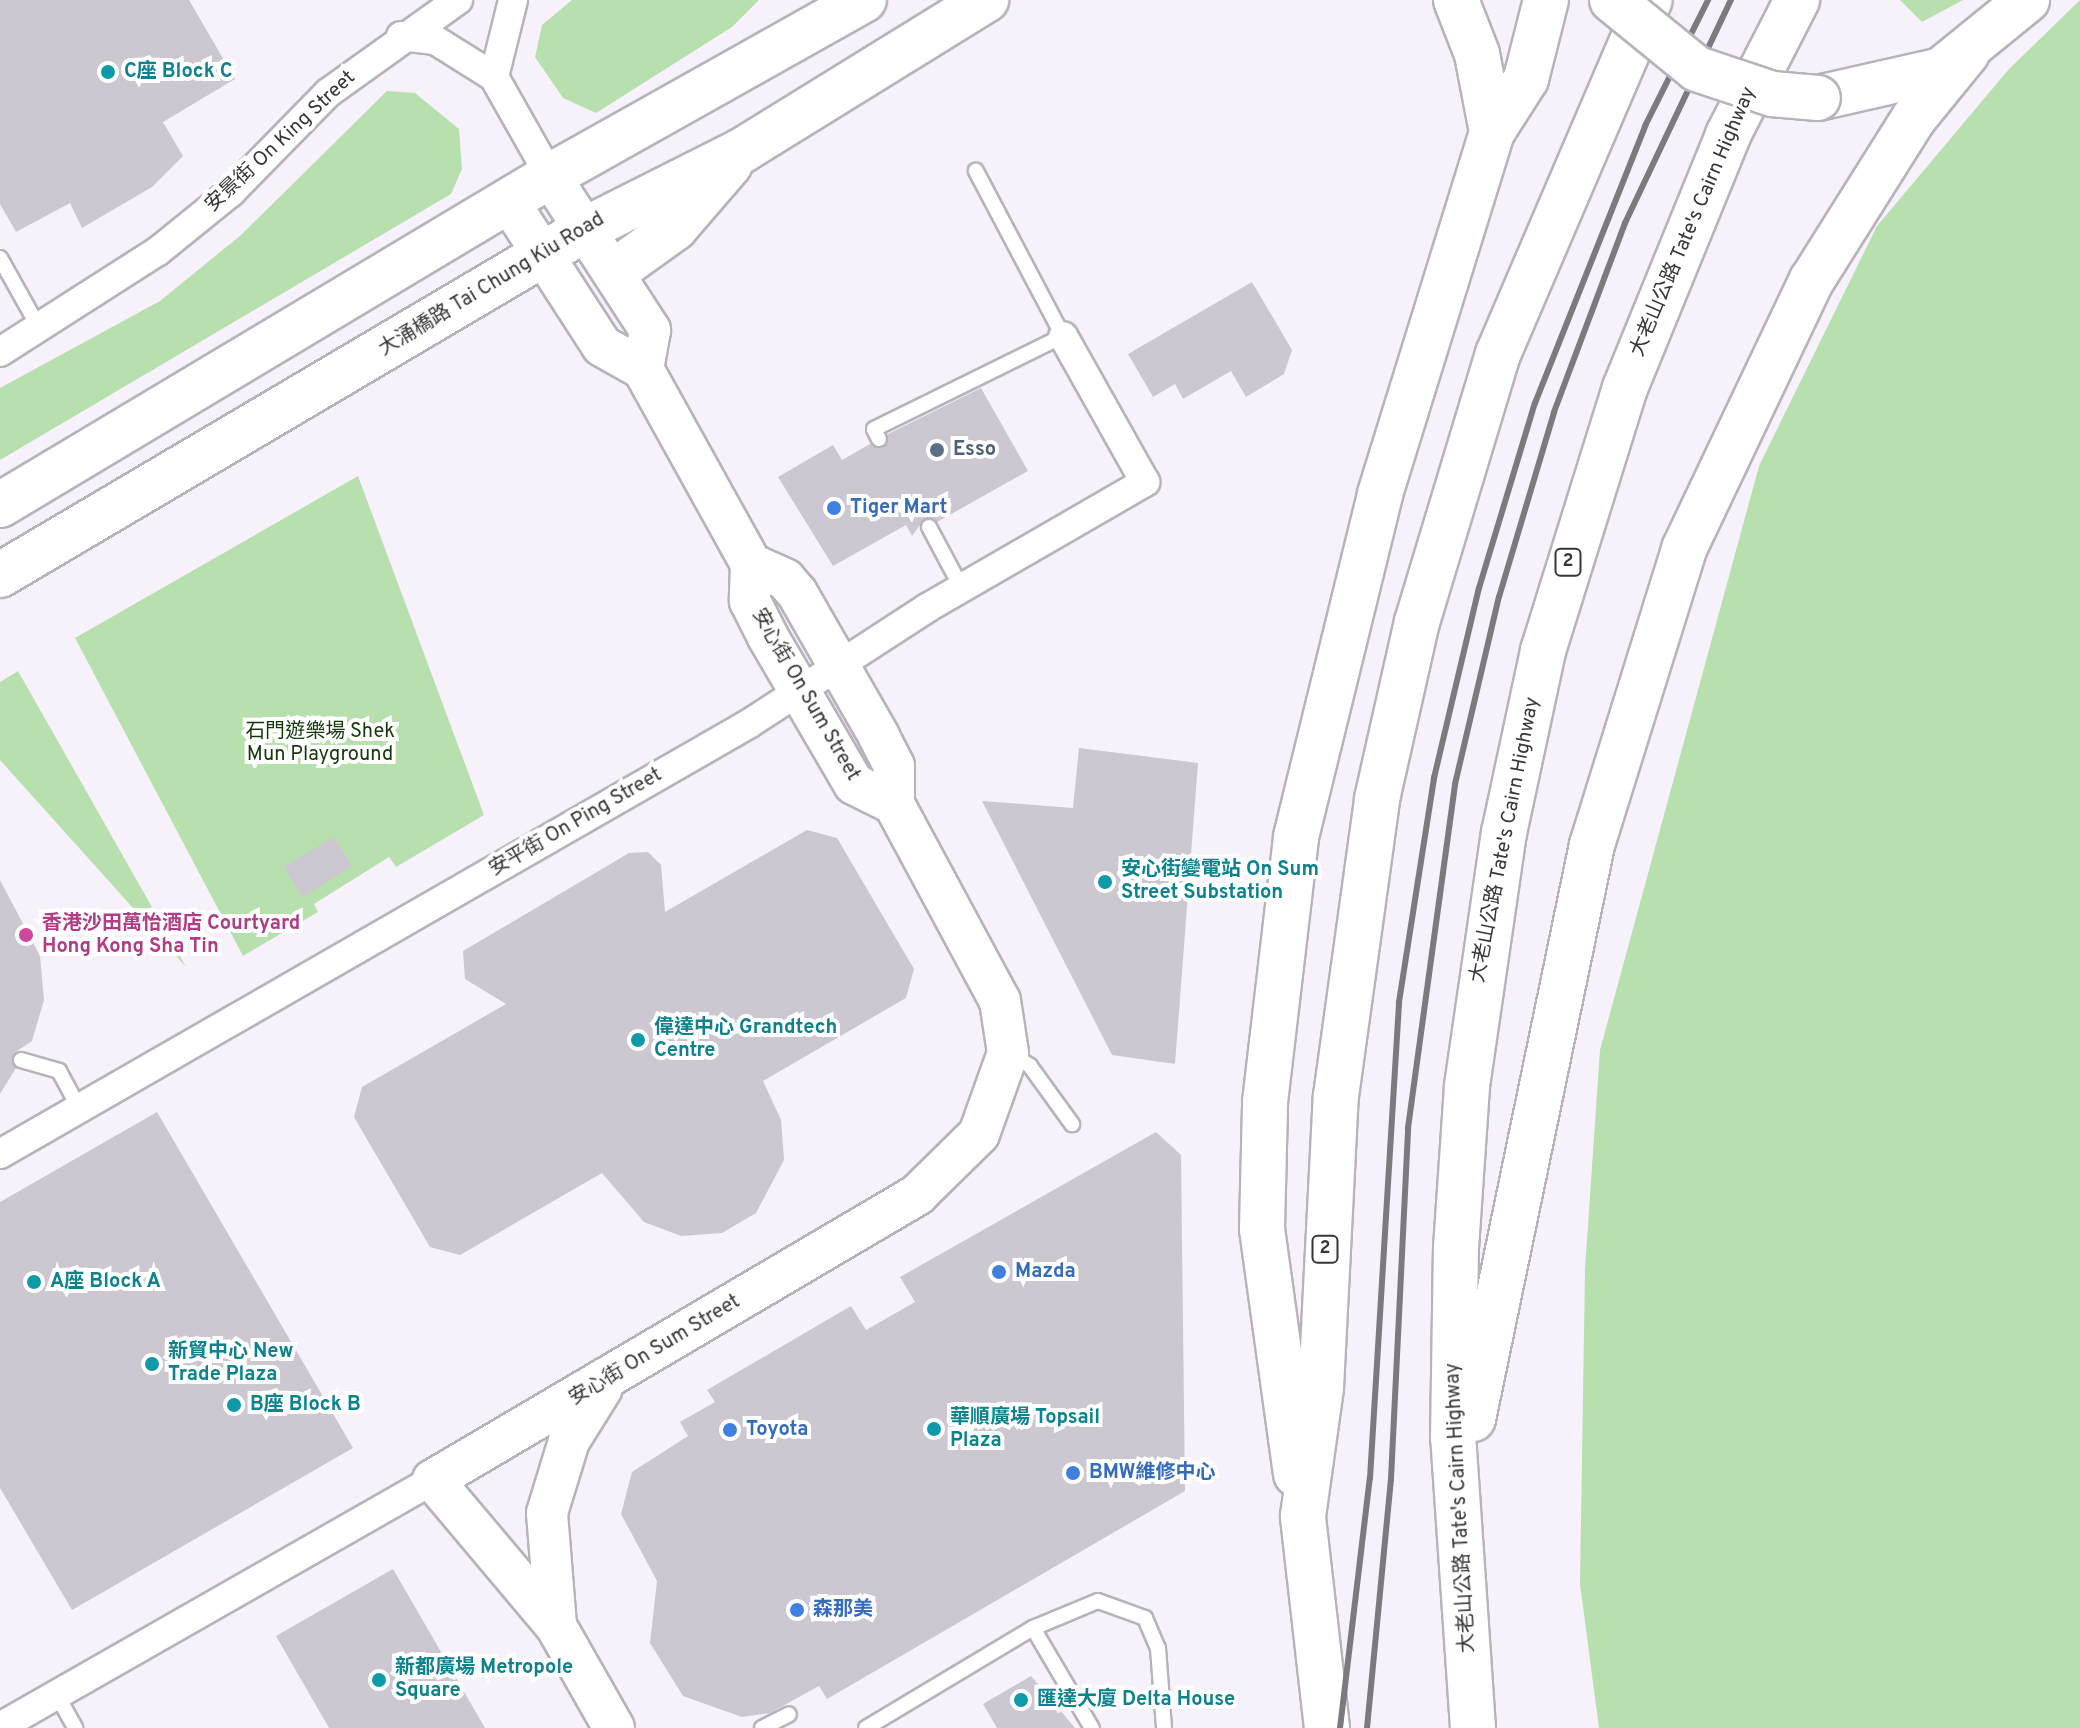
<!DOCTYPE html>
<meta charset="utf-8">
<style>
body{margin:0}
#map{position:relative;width:2080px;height:1728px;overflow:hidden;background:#f7f1fb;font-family:Overpass,"Noto Sans TC",sans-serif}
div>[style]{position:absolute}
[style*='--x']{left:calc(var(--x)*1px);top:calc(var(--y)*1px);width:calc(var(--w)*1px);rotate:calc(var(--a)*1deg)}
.green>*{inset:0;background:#b8e0ae}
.building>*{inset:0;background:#ccc7d0}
.roads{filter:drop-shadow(2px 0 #b8b2bb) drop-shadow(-2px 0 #b8b2bb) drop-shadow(0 2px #b8b2bb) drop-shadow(0 -2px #b8b2bb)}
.lane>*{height:14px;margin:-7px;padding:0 7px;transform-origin:7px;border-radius:7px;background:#fff}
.street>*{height:28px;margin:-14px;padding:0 14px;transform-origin:14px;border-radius:14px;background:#fff}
.secondary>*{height:40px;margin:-20px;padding:0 20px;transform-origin:20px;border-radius:20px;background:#fff}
.primary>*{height:44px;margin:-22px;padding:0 22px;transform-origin:22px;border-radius:22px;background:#fff}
.highway>*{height:44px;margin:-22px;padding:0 22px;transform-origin:22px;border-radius:22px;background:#fff}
.rail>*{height:6px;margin:-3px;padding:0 3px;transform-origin:3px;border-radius:3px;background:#7d7a7f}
.bridges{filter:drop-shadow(2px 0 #b8b2bb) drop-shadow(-2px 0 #b8b2bb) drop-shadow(0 2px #b8b2bb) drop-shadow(0 -2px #b8b2bb)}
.primary-bridge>*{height:44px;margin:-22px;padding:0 22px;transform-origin:22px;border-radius:22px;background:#fff}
.dots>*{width:22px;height:22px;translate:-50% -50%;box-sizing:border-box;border:4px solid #fff;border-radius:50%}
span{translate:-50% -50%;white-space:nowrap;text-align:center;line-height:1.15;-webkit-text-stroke:8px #fff;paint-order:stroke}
.shield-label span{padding:2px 6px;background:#fff;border:2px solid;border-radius:6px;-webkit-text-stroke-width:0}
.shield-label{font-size:18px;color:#373538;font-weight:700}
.culture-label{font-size:20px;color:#0d838f;font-weight:700}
.left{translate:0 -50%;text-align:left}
.street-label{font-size:20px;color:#373538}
.service-label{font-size:20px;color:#4e5e75;font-weight:700}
.shop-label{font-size:20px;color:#366cbe;font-weight:700}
.park-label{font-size:20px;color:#14380a}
.hotel-label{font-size:20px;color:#b23c85;font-weight:700}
</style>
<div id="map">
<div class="green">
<div style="clip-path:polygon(572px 0,759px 0,732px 27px,596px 113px,563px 98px,535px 57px,542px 25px)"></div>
<div style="clip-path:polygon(1900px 0,1963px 0,1922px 22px)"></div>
<div style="clip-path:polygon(2080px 0,2080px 1728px,1599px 1728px,1580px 1584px,1585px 1269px,1600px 1050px,1759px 466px,1877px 226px,2009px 69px)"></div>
<div style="clip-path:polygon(387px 91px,415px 93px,459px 129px,462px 169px,451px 194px,0 460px,0 388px,160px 301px,241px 235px)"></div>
<div style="clip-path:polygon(358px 476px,484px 815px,396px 867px,389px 857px,314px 904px,318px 912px,243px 956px,75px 638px)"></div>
<div style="clip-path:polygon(18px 671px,186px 967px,0 760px,0 682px)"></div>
</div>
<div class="building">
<div style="clip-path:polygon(0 0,189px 0,235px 79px,163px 122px,183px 156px,152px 187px,82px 228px,70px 203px,16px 232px,0 204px)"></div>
<div style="clip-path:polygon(1252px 282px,1292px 350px,1284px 374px,1246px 397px,1231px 371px,1183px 399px,1175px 384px,1153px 397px,1128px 354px)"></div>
<div style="clip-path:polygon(981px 388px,1028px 471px,937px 522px,924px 519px,912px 536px,906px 525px,833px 566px,778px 477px,833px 445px,842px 460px,870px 444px,883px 448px,888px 434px)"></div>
<div style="clip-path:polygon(1079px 748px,1198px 763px,1175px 1064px,1112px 1055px,982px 801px,1073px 808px)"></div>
<div style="clip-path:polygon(807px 830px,837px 838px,914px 969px,906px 998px,763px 1081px,781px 1120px,784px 1160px,756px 1213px,722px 1233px,681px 1236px,644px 1222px,602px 1173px,460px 1255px,430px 1247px,354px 1117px,362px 1087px,506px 1004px,465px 979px,463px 951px,629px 853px,648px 852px,661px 865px,665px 912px)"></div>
<div style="clip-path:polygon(334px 837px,352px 866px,302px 897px,284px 867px)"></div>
<div style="clip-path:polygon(0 880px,40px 956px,44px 1000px,32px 1041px,14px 1053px,16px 1068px,0 1094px)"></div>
<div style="clip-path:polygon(157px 1112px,353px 1448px,72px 1610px,0 1488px,0 1202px)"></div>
<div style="clip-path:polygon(1156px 1132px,1181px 1155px,1185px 1491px,827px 1699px,819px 1686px,770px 1713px,742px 1717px,683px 1696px,650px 1643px,657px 1581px,621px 1514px,632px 1472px,688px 1436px,680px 1422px,715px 1402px,707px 1390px,851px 1306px,866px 1330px,915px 1302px,900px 1277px)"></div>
<div style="clip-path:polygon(393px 1569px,485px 1728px,329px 1728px,276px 1636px)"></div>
<div style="clip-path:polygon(1031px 1676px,1049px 1697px,1075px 1728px,997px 1728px,983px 1704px)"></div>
</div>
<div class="roads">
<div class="lane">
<div style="--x:0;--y:258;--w:78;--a:60.8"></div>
<div style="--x:879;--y:439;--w:11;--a:-117"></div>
<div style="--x:874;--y:429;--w:211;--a:-26.2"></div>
<div style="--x:1063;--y:336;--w:187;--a:-117.8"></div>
<div style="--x:929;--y:527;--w:68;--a:61.9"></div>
<div style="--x:1012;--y:1055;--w:21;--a:31"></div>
<div style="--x:1030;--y:1066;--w:72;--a:54.1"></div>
<div style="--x:21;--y:1060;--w:40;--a:16"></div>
<div style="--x:59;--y:1071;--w:42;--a:61.6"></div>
<div style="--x:1033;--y:1628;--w:116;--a:59.5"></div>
<div style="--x:57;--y:1695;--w:38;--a:61"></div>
<div style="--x:762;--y:1728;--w:30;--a:-27"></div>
<div style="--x:866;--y:1728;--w:195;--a:-30.9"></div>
<div style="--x:1033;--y:1628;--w:70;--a:-22.6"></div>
<div style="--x:1098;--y:1601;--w:50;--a:19.9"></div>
<div style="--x:1145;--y:1618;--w:33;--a:67"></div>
<div style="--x:1158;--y:1648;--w:80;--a:85.7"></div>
</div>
<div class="street">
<div style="--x:401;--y:36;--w:34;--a:7"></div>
<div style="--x:435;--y:40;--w:70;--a:32.1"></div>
<div style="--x:494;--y:77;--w:114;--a:60.5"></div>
<div style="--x:494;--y:77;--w:79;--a:-76.1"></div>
<div style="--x:0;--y:352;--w:188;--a:-32.6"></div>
<div style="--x:158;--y:251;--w:94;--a:-38.9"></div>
<div style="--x:231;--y:192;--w:139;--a:-45.6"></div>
<div style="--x:328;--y:93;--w:160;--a:-35.6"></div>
<div style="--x:0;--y:1154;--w:865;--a:-29.88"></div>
<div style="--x:750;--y:723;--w:211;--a:-33"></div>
<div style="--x:927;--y:608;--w:252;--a:-30"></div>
<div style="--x:1145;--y:482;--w:167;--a:-119.3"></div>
<div style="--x:0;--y:1727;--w:498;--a:-29.7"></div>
</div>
<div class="secondary">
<div style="--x:550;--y:176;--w:184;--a:57"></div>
<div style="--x:650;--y:330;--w:40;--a:100"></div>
<div style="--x:509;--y:202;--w:171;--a:57.1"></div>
<div style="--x:602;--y:346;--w:47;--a:29.3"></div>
<div style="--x:643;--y:369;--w:223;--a:61"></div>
<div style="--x:751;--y:564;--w:37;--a:92"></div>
<div style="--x:750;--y:601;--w:40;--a:63.4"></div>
<div style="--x:768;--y:637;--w:170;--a:59.7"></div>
<div style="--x:854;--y:784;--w:45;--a:26.6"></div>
<div style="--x:556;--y:1625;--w:112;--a:-94.6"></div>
<div style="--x:547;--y:1513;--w:75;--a:-73"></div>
<div style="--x:569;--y:1441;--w:62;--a:-58.1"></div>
<div style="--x:614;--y:1728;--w:117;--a:-119.6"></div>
<div style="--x:556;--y:1626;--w:191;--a:-130.1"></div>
<div style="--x:433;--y:1480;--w:562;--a:-30.49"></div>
<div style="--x:917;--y:1195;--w:87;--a:-44.5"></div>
<div style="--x:979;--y:1134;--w:86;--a:-70.3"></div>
<div style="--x:1008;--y:1053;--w:53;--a:-98.7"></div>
<div style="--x:1000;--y:1001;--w:224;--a:-118.3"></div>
<div style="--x:894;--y:804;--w:38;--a:-90"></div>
<div style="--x:894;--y:766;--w:34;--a:-117"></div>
<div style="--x:879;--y:736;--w:165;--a:-119.8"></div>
<div style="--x:797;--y:593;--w:18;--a:-131"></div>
<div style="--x:785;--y:579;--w:37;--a:-156"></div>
</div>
<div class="primary">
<div style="--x:1818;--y:98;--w:126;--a:-12.8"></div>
<div style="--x:1941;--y:70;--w:111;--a:-39.1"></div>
<div style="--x:615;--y:271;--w:74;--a:-35.6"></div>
<div style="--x:675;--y:228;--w:84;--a:-49.3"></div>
<div style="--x:0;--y:505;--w:641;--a:-30.89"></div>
<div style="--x:550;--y:176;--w:360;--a:-29.3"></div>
<div style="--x:0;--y:575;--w:678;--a:-30.57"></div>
<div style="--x:584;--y:230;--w:178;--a:-26.7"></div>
<div style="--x:743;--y:150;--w:286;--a:-31.7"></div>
</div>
<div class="highway">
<div style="--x:1456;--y:0;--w:58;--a:68.7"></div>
<div style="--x:1477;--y:54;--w:79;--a:79.1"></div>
<div style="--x:1473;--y:1419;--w:586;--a:-78.29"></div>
<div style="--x:1592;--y:845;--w:310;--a:-72.7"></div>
<div style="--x:1684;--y:549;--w:298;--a:-64.6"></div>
<div style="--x:1812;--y:280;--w:191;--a:-57.8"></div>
<div style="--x:1914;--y:118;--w:84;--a:-50.8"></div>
<div style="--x:1296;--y:1474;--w:247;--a:-97.9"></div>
<div style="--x:1262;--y:1229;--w:127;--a:-88.6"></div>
<div style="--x:1265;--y:1102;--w:267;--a:-83.3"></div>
<div style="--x:1296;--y:837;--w:353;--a:-76.2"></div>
<div style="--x:1380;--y:494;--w:379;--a:-72.8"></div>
<div style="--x:1492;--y:132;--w:63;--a:-57.3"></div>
<div style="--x:1526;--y:79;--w:81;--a:-75.8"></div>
<div style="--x:1327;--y:1728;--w:213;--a:-96.5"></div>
<div style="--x:1303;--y:1516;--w:129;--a:-82"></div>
<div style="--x:1321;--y:1388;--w:292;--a:-87.1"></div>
<div style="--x:1336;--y:1096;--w:300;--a:-82.1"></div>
<div style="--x:1377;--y:799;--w:181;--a:-77.3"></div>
<div style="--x:1417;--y:622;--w:280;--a:-73.2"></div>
<div style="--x:1498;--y:354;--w:385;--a:-66.8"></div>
<div style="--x:1473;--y:1728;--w:291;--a:-93.9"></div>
<div style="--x:1453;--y:1438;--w:190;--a:-89.1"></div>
<div style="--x:1456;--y:1248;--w:162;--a:-86.1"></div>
<div style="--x:1467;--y:1086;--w:256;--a:-81.7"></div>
<div style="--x:1504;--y:833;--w:186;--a:-77.9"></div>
<div style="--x:1543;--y:651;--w:275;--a:-72.7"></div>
<div style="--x:1625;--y:388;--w:273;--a:-67.8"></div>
<div style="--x:1728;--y:135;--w:152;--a:-62.9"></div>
</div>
</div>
<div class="rail">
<div style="--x:1340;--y:1728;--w:252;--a:-83.2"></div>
<div style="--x:1370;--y:1478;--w:477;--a:-86.5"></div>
<div style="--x:1399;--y:1002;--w:227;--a:-81.1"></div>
<div style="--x:1434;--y:778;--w:195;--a:-76.7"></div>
<div style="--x:1479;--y:588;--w:193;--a:-73.2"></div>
<div style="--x:1535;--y:403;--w:298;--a:-68.3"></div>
<div style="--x:1645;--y:126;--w:141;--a:-63.4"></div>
<div style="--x:1367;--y:1728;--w:250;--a:-84.5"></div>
<div style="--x:1391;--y:1479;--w:351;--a:-87.2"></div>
<div style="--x:1408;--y:1128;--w:347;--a:-82.2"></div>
<div style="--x:1455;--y:784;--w:192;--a:-76.8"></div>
<div style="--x:1499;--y:597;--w:193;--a:-73.4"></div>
<div style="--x:1554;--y:412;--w:202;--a:-69.4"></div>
<div style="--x:1625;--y:223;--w:247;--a:-64.6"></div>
</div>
<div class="bridges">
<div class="primary-bridge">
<div style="--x:1612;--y:0;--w:109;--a:39.1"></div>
<div style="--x:1697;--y:69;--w:79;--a:18.4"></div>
<div style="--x:1772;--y:94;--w:46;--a:5"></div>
</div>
</div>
<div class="dots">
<div style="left:108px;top:72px;background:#0f9aa8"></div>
<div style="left:937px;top:450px;background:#5c6f8a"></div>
<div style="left:834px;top:508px;background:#3f7fe0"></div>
<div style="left:1105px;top:882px;background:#0f9aa8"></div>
<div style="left:26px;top:935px;background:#d1479c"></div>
<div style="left:638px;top:1040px;background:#0f9aa8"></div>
<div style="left:999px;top:1272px;background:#3f7fe0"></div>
<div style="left:34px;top:1282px;background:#0f9aa8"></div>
<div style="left:152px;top:1364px;background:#0f9aa8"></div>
<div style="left:234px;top:1405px;background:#0f9aa8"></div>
<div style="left:934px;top:1429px;background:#0f9aa8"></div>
<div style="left:730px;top:1430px;background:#3f7fe0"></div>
<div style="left:1073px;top:1473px;background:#3f7fe0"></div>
<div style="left:797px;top:1610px;background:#3f7fe0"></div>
<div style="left:379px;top:1680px;background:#0f9aa8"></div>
<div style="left:1021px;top:1700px;background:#0f9aa8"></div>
</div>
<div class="shield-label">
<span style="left:1568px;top:562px">2</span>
<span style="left:1325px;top:1249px">2</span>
</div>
<div class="culture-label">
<span class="left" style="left:124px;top:72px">C座 Block C</span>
<span class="left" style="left:1121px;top:882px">安心街變電站 On Sum<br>Street Substation</span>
<span class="left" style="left:654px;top:1040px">偉達中心 Grandtech<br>Centre</span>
<span class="left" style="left:50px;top:1282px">A座 Block A</span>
<span class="left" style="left:168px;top:1364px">新貿中心 New<br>Trade Plaza</span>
<span class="left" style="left:250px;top:1405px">B座 Block B</span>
<span class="left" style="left:950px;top:1430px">華順廣場 Topsail<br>Plaza</span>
<span class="left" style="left:395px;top:1680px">新都廣場 Metropole<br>Square</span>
<span class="left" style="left:1037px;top:1700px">匯達大廈 Delta House</span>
</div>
<div class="street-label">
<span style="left:281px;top:142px;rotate:-43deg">安景街 On King Street</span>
<span style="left:1694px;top:222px;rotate:-67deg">大老山公路 Tate's Cairn Highway</span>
<span style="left:492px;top:285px;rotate:-31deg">大涌橋路 Tai Chung Kiu Road</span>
<span style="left:805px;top:695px;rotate:60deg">安心街 On Sum Street</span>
<span style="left:576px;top:823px;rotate:-30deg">安平街 On Ping Street</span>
<span style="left:1506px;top:840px;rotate:-79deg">大老山公路 Tate's Cairn Highway</span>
<span style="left:655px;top:1351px;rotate:-31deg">安心街 On Sum Street</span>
<span style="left:1461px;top:1508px;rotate:-93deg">大老山公路 Tate's Cairn Highway</span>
</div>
<div class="service-label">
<span class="left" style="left:953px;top:450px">Esso</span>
</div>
<div class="shop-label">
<span class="left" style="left:850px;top:508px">Tiger Mart</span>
<span class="left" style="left:1015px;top:1272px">Mazda</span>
<span class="left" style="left:746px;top:1430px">Toyota</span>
<span class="left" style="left:1089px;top:1473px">BMW維修中心</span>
<span class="left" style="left:813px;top:1610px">森那美</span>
</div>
<div class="park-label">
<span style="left:320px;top:744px">石門遊樂場 Shek<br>Mun Playground</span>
</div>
<div class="hotel-label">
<span class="left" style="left:42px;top:936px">香港沙田萬怡酒店 Courtyard<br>Hong Kong Sha Tin</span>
</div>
</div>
